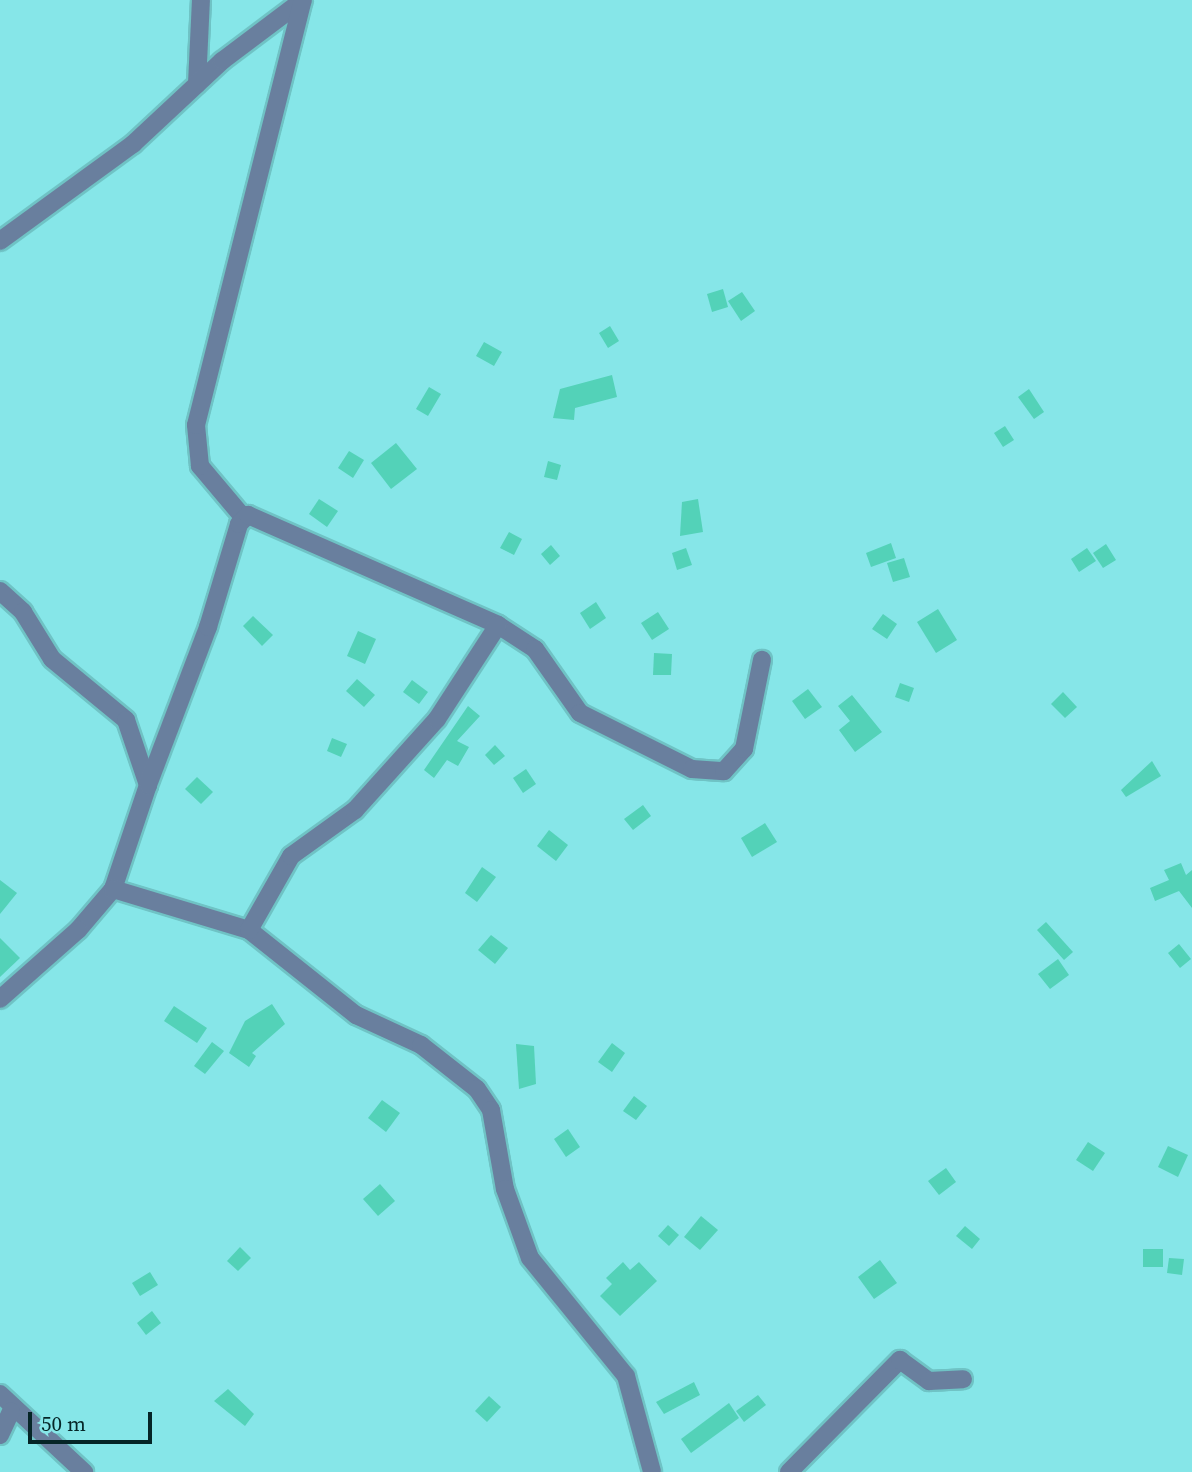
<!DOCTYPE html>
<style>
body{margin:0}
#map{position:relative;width:1192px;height:1472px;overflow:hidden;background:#86e6e8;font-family:"Source Serif 4",serif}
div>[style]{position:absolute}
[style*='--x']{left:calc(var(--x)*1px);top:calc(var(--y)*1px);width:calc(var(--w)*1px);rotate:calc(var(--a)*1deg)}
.building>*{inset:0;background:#53d2b8}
.roads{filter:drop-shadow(2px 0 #6fc3c5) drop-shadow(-2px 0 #6fc3c5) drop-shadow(0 2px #6fc3c5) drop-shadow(0 -2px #6fc3c5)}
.minor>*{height:18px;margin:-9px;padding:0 9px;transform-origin:9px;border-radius:9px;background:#697f9e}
span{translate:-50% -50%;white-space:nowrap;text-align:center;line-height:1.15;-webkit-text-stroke:5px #86e6e8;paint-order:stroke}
.scale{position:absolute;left:28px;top:1412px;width:124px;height:32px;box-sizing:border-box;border:4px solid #052526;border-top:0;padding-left:9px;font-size:21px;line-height:24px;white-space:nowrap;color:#052526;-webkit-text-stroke:5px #86e6e8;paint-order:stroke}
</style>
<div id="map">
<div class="building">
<div style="clip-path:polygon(723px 289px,728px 307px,712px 312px,707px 294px)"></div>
<div style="clip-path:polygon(742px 292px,755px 311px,741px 321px,728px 301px)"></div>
<div style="clip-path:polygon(610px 326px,619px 341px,608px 348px,599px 333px)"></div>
<div style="clip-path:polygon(484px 342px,502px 352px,494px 366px,476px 356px)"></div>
<div style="clip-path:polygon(612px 375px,617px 397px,575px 408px,574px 420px,553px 418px,560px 389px)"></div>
<div style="clip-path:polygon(429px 387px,441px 394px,428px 416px,416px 409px)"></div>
<div style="clip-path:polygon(1029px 389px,1044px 412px,1034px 419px,1018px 397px)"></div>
<div style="clip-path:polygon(1005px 426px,1014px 440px,1003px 447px,994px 433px)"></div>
<div style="clip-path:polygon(396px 443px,417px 469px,391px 489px,371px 463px)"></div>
<div style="clip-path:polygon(349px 451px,364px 460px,353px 478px,338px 468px)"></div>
<div style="clip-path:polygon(548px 461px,561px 465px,557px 480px,544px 477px)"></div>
<div style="clip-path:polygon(319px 499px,338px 511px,327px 527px,309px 514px)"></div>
<div style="clip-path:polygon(698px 499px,703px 532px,680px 536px,682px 502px)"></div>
<div style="clip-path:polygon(509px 532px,522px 539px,514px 555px,500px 548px)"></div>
<div style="clip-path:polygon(891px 543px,896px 558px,871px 567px,866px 553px)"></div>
<div style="clip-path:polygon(1106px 544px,1116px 560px,1103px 568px,1093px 553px)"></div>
<div style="clip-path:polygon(551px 545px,560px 556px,550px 565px,541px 554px)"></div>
<div style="clip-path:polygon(686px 548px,692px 565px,677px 570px,672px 553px)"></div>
<div style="clip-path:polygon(1087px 548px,1096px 561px,1079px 572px,1071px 559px)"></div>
<div style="clip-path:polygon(904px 558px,910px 577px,893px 582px,887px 563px)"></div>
<div style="clip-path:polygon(596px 602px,606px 618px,590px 629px,580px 613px)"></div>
<div style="clip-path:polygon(938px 609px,957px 640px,936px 653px,917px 622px)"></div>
<div style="clip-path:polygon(658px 612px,669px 629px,652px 640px,641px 623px)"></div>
<div style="clip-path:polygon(883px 614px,897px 624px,887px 639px,872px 629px)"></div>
<div style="clip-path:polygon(253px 616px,273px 635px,262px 646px,243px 626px)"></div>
<div style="clip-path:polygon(358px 631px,376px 639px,365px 664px,347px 656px)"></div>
<div style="clip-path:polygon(654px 653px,672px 654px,671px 675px,653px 675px)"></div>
<div style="clip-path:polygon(357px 679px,375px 695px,364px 707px,346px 691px)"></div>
<div style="clip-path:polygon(412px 680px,428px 692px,419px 704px,403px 692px)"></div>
<div style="clip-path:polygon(900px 683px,914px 688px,909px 702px,895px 697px)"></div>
<div style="clip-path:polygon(808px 689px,822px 707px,805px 719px,792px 701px)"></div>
<div style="clip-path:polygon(1063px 692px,1077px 707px,1065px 718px,1051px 704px)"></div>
<div style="clip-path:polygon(852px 695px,882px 732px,855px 752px,839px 730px,850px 721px,838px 706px)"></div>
<div style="clip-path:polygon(468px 706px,480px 716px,457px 741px,469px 747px,458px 766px,447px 760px,434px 778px,424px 770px)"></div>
<div style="clip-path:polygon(332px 738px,347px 744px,341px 757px,327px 751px)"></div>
<div style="clip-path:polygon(495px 745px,505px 756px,494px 765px,485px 755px)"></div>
<div style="clip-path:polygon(1152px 761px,1161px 776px,1126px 797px,1121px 790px)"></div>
<div style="clip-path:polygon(526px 769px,536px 784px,523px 793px,513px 778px)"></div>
<div style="clip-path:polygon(197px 777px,213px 792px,201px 804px,185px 789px)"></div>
<div style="clip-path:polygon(643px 805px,651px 816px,633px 830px,624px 819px)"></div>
<div style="clip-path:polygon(765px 823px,777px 842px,752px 857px,741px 838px)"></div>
<div style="clip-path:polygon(549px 830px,568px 845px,556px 861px,537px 846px)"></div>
<div style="clip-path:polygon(1181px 863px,1186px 875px,1192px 870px,1192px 908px,1179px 891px,1155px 901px,1150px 888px,1169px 880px,1164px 870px)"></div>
<div style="clip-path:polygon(482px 867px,496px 877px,477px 902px,465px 893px)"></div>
<div style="clip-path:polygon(0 880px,17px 893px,0 914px)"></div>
<div style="clip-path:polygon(1046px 922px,1073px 952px,1064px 960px,1037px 930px)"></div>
<div style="clip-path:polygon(491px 935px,508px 948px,495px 964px,478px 950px)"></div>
<div style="clip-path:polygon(0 938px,20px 958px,0 977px)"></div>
<div style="clip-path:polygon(1179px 944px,1191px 959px,1180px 968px,1168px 953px)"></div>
<div style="clip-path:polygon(1058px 959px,1069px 975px,1050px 989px,1038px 974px)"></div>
<div style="clip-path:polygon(272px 1004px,285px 1024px,252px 1053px,256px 1056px,249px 1067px,229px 1053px,245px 1021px)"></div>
<div style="clip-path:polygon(174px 1006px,207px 1028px,197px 1043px,164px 1021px)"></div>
<div style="clip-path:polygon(212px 1042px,224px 1051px,205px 1074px,194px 1066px)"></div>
<div style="clip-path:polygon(612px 1043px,625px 1053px,612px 1072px,598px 1062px)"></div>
<div style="clip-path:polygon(516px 1044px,534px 1046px,536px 1084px,519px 1089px)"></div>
<div style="clip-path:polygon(634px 1096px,647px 1106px,636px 1120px,623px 1111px)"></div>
<div style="clip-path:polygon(382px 1100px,400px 1113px,386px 1132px,368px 1118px)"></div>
<div style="clip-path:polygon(568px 1129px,580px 1147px,566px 1157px,554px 1139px)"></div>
<div style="clip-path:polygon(1088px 1142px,1105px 1153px,1093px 1171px,1076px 1160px)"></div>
<div style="clip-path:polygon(1168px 1146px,1188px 1155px,1178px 1177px,1158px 1167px)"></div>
<div style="clip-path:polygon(946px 1168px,956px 1182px,939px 1195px,928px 1181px)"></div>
<div style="clip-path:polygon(380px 1184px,395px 1201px,378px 1216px,363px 1199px)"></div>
<div style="clip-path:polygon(701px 1216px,718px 1230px,700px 1250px,684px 1237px)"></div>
<div style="clip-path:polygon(668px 1225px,679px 1235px,669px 1246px,658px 1236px)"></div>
<div style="clip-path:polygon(965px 1226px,980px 1239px,972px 1249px,956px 1236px)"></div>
<div style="clip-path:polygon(240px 1247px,251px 1258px,238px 1271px,227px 1261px)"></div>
<div style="clip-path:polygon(1143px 1249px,1163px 1249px,1163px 1267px,1143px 1267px)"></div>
<div style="clip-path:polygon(1169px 1258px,1184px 1259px,1182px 1275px,1167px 1273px)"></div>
<div style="clip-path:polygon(880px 1260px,897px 1283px,874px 1299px,858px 1277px)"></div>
<div style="clip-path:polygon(623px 1262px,630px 1270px,639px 1262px,657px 1281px,620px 1316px,600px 1296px,612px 1284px,606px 1278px)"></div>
<div style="clip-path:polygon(150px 1272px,158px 1285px,140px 1296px,132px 1283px)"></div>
<div style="clip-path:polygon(152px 1311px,161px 1323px,146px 1335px,137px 1323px)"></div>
<div style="clip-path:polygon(694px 1382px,700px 1395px,664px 1414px,656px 1402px)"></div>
<div style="clip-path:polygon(228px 1389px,254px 1414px,245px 1426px,214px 1401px)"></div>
<div style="clip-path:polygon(758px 1395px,766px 1405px,744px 1422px,736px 1411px)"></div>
<div style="clip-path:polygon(489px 1396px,501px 1407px,487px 1422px,475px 1411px)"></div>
<div style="clip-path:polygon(729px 1403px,739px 1418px,691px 1453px,681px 1439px)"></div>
</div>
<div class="roads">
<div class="minor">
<div style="--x:197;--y:84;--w:84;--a:-87.3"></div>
<div style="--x:0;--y:241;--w:165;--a:-36.1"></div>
<div style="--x:133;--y:144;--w:122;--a:-43"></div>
<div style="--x:222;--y:61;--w:101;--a:-37"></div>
<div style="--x:243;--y:517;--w:67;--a:-130.1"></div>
<div style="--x:200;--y:466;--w:41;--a:-95.6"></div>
<div style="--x:196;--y:425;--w:438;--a:-75.9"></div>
<div style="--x:0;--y:591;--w:31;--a:42"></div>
<div style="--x:23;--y:612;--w:55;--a:58.3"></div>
<div style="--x:52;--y:659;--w:96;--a:39.5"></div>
<div style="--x:126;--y:720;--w:69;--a:71.3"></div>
<div style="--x:148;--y:785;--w:110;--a:108.6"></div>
<div style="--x:113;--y:889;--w:54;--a:130.5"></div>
<div style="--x:78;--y:930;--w:104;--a:138.5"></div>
<div style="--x:148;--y:785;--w:169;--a:-69.2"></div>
<div style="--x:208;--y:627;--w:108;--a:-73.2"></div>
<div style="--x:239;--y:524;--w:13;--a:-45"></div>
<div style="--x:248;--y:515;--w:273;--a:23.7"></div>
<div style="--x:498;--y:625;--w:44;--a:33"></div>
<div style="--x:535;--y:649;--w:78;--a:54.9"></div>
<div style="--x:580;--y:713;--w:125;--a:26.6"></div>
<div style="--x:692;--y:769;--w:32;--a:4"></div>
<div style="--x:724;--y:771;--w:30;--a:-48"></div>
<div style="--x:744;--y:749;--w:91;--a:-78.6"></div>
<div style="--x:113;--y:889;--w:142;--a:16.8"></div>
<div style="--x:249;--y:930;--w:137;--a:38.5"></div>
<div style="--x:356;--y:1015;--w:72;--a:24.8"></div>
<div style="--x:421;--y:1045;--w:71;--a:38.2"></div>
<div style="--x:477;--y:1089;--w:25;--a:56"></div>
<div style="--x:491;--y:1110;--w:80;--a:80"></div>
<div style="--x:505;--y:1189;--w:73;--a:70.1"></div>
<div style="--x:530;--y:1258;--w:152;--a:50.9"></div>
<div style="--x:626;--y:1376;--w:99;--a:74.8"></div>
<div style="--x:249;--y:930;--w:85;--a:-60.4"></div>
<div style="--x:291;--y:856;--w:79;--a:-35.7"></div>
<div style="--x:355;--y:810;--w:122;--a:-48"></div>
<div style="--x:437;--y:719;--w:112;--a:-57"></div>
<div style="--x:0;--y:1394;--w:115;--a:42.9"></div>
<div style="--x:0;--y:1435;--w:26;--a:-65"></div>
<div style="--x:789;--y:1472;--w:158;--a:-45.3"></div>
<div style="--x:900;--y:1360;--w:36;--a:36"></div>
<div style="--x:929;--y:1381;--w:34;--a:-3"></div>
</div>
</div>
<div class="scale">50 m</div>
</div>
